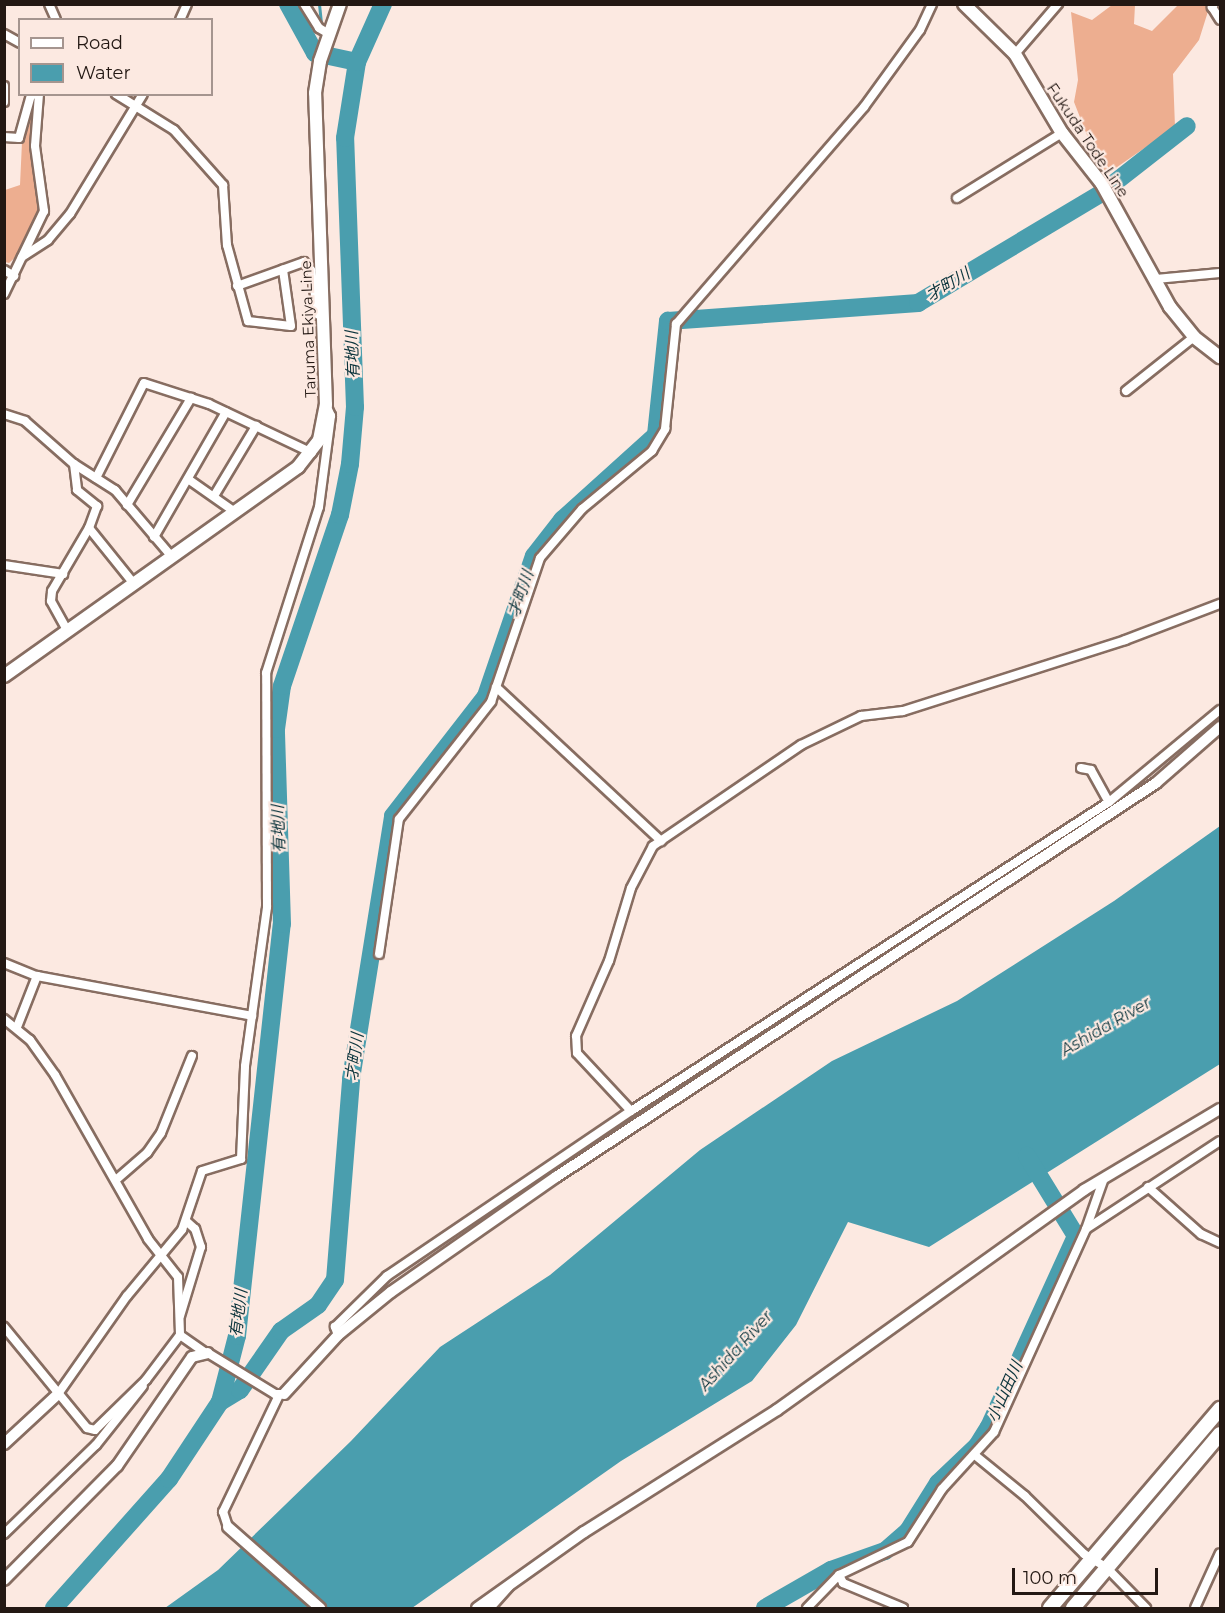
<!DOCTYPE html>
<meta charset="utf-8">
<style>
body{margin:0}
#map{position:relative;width:1225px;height:1613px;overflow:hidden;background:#fce9e1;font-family:Montserrat,"Noto Sans JP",sans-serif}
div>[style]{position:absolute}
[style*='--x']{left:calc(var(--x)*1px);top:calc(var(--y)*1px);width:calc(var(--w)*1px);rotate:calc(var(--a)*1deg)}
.forest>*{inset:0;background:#edae90}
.water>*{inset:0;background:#4a9eae}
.stream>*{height:3px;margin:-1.5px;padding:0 1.5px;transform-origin:1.5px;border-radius:1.5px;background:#4a9eae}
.river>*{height:18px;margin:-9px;padding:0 9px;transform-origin:9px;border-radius:9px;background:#4a9eae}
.roads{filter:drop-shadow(2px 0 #876d61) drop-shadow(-2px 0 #876d61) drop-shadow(0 2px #876d61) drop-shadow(0 -2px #876d61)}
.minor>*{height:8px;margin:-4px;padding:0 4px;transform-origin:4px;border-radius:4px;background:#fff}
.tertiary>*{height:10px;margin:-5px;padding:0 5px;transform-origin:5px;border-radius:5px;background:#fff}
.secondary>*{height:12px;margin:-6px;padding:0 6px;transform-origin:6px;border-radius:6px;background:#fff}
.trunk>*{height:14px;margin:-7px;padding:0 7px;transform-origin:7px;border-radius:7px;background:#fff}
span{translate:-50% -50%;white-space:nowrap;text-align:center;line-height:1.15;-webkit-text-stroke:4.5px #fce9e1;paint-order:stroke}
.street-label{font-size:15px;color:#231813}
.water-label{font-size:16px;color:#0b343c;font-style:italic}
.frame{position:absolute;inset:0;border:6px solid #231813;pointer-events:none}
.legend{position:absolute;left:18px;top:18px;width:195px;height:78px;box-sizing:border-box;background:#fce9e1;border:2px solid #a5958f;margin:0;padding:8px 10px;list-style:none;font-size:18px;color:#231813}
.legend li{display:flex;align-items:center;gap:12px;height:30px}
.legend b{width:30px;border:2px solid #a5958f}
.scale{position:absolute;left:1012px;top:1568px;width:146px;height:27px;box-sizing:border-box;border:3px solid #231813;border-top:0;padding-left:8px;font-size:18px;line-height:21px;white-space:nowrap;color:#231813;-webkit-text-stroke:4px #fce9e1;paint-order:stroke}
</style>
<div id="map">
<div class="forest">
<div style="clip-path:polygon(1112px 5px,1135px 5px,1134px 24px,1152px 31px,1178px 5px,1210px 5px,1199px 40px,1173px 74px,1175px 127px,1107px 174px,1094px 153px,1074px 102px,1078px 80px,1071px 12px,1092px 20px)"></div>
<div style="clip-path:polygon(32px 101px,35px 102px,41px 211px,19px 254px,9px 263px,5px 262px,5px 190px,20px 185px,22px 142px,29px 126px)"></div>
</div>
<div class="water">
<div style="clip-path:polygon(1220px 826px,1220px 1064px,929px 1247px,848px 1222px,796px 1325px,752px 1381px,621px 1461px,412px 1608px,165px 1608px,218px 1570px,351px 1441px,440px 1347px,550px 1275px,700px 1150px,832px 1061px,957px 1001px,1114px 901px)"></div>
</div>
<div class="stream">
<div style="--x:319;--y:4;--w:19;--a:84"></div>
<div style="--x:307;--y:38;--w:7;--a:-34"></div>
</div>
<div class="river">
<div style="--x:288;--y:4;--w:56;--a:61.1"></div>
<div style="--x:315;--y:53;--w:43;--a:12.1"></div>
<div style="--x:220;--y:1402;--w:23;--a:-31"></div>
<div style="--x:240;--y:1390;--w:72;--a:-55.2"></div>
<div style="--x:281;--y:1331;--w:45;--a:-35.1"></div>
<div style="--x:318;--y:1305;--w:30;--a:-56"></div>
<div style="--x:335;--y:1280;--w:202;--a:-85.4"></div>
<div style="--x:351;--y:1079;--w:266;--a:-80.9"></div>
<div style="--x:393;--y:816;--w:152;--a:-52.2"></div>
<div style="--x:486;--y:696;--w:148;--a:-71.1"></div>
<div style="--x:534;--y:556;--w:46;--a:-52.1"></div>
<div style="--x:562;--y:520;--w:127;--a:-42.1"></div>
<div style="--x:656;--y:435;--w:115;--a:-84"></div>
<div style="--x:668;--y:321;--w:251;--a:-4.1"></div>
<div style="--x:918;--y:303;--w:212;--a:-30.9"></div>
<div style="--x:1100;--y:194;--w:110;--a:-38"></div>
<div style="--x:54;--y:1608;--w:173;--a:-48.3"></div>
<div style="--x:169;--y:1479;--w:92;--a:-56.5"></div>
<div style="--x:220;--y:1402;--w:68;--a:-75.6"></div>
<div style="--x:237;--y:1336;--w:414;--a:-83.8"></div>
<div style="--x:282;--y:924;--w:195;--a:-91.8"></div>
<div style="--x:276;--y:729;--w:43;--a:-82.1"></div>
<div style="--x:282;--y:686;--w:181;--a:-71.3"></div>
<div style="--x:340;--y:515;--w:52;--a:-78.9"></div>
<div style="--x:350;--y:464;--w:57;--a:-85"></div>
<div style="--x:355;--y:407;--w:269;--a:-92.1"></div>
<div style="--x:345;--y:138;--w:77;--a:-81"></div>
<div style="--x:357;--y:62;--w:64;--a:-65.9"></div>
<div style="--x:765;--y:1608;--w:76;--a:-29.9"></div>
<div style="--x:831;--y:1570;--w:57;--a:-19.4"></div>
<div style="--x:885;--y:1551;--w:30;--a:-41"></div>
<div style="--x:908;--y:1531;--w:57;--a:-58"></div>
<div style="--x:938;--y:1483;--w:54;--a:-43.5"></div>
<div style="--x:977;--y:1446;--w:22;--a:-58"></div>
<div style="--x:989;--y:1427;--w:210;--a:-65.5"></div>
<div style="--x:1076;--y:1236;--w:94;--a:-121.5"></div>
</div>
<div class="roads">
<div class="minor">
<div style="--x:49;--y:4;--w:17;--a:66"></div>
<div style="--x:304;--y:4;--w:28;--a:58"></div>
<div style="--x:319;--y:28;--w:12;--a:31"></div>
<div style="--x:1214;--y:4;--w:4;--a:124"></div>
<div style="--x:1212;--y:7;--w:15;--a:58"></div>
<div style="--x:180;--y:20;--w:17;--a:-66"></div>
<div style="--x:4;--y:34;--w:18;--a:29"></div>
<div style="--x:1015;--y:54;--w:66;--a:-49.3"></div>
<div style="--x:4;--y:86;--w:16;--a:90"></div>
<div style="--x:116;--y:94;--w:68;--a:31.8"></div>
<div style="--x:174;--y:130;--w:74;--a:48.3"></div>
<div style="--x:223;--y:185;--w:60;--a:86.2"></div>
<div style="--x:227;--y:245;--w:79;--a:74.6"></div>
<div style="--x:248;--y:321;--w:43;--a:6.6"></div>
<div style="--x:291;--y:326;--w:57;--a:-98.1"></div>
<div style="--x:4;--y:137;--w:15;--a:4"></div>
<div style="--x:19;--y:138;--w:45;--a:-74.4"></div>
<div style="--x:31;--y:95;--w:8;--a:-7"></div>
<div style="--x:39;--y:94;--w:52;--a:94.4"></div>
<div style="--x:35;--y:146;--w:66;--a:82.1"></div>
<div style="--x:44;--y:211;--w:92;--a:115.7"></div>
<div style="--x:957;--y:198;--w:123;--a:-31.8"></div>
<div style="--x:22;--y:257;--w:31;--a:-33"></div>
<div style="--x:48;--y:240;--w:34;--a:-50"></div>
<div style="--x:70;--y:214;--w:140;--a:-58.7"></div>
<div style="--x:4;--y:270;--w:12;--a:31"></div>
<div style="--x:1156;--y:279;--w:64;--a:-5.4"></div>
<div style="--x:237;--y:286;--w:71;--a:-19.7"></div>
<div style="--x:304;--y:262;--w:11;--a:49"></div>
<div style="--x:311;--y:270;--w:45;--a:81"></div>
<div style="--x:1126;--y:391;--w:87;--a:-38.5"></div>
<div style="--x:4;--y:414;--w:22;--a:18"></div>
<div style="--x:25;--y:421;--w:65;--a:41.3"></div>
<div style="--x:74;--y:464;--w:49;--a:32.4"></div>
<div style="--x:115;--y:490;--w:88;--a:49.6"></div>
<div style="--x:74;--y:464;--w:26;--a:83"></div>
<div style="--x:77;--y:490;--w:26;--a:39"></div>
<div style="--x:97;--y:506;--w:23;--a:110"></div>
<div style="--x:89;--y:528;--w:72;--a:51.2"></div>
<div style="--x:96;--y:478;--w:106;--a:-63.2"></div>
<div style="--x:144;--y:383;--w:68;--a:17.9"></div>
<div style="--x:209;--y:404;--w:114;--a:25.4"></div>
<div style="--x:188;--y:479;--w:57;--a:35.1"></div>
<div style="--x:214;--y:496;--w:82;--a:-59"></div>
<div style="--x:127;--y:505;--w:125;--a:-59.1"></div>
<div style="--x:154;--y:537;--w:144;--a:-60.1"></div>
<div style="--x:4;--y:565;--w:60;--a:8.7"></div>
<div style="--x:67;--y:630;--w:33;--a:-119"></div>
<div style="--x:51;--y:601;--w:10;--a:-84"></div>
<div style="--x:52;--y:591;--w:73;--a:-59.6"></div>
<div style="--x:496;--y:687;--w:226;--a:43"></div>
<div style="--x:1081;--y:768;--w:10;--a:11"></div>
<div style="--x:1091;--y:770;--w:37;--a:61"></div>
<div style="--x:379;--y:954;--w:136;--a:-81.6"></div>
<div style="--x:399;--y:819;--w:149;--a:-51.8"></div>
<div style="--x:491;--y:702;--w:152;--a:-71.2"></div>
<div style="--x:540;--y:558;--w:65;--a:-49.4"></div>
<div style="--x:582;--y:509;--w:91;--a:-39.6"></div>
<div style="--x:652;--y:451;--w:26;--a:-59"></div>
<div style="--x:665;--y:429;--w:106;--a:-84"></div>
<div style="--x:676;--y:324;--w:287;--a:-49.1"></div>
<div style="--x:864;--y:107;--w:95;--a:-54"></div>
<div style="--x:920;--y:30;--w:29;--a:-65"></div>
<div style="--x:4;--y:963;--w:35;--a:22"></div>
<div style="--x:37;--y:976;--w:219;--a:10.5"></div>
<div style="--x:4;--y:1019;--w:33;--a:39"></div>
<div style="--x:30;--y:1040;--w:43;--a:54.5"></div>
<div style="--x:55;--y:1075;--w:189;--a:60.4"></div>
<div style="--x:148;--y:1239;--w:48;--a:51.7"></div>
<div style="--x:178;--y:1277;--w:58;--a:88"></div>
<div style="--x:180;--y:1335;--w:56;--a:127.1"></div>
<div style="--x:146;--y:1380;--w:71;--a:135.6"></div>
<div style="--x:95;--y:1430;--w:8;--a:-166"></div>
<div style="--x:87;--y:1428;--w:131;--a:-129.4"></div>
<div style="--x:17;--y:1027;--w:55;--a:-68.6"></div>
<div style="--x:631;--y:1111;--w:79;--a:-133"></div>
<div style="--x:577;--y:1053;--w:17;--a:-93"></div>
<div style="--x:576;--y:1036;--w:82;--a:-66.3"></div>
<div style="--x:609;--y:961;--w:76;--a:-73.2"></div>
<div style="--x:631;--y:888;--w:47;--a:-62.4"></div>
<div style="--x:653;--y:846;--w:179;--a:-34.3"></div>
<div style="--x:801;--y:745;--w:67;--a:-25.8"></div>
<div style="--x:861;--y:716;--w:42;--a:-6.8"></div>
<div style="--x:903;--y:711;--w:233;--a:-17.7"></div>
<div style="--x:1125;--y:640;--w:102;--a:-20.8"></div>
<div style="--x:117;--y:1179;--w:40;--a:-41"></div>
<div style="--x:147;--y:1153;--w:24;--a:-55"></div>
<div style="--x:161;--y:1133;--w:83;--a:-68.1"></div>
<div style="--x:1148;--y:1187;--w:71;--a:41.6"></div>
<div style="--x:1201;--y:1234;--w:21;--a:25"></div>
<div style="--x:1086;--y:1229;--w:160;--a:-33.3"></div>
<div style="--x:180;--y:1316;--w:72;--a:-73.1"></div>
<div style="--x:201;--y:1247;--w:19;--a:-108"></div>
<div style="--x:195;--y:1229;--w:12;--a:-138"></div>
<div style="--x:180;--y:1335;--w:32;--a:35"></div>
<div style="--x:338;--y:1335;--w:9;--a:-111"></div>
<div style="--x:335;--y:1327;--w:73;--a:-44.4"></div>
<div style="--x:387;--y:1276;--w:295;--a:-34.1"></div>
<div style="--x:631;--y:1111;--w:569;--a:-32.88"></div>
<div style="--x:1109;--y:802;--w:144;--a:-39.7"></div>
<div style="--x:208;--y:1353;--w:79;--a:31.5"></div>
<div style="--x:275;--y:1394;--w:9;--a:0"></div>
<div style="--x:58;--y:1394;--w:120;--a:-54.9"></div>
<div style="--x:127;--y:1296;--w:86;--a:-50.2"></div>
<div style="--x:182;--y:1230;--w:62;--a:-71.3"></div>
<div style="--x:202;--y:1171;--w:41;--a:-17.1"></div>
<div style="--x:241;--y:1159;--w:93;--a:-87.5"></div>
<div style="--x:245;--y:1066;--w:161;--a:-82.1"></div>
<div style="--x:267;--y:907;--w:234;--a:-90.2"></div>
<div style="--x:266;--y:673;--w:174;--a:-72.3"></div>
<div style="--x:319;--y:507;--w:92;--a:-82.5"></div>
<div style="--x:331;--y:416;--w:12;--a:-114"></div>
<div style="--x:976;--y:1456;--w:63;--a:39.2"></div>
<div style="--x:1025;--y:1496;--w:83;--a:44.5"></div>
<div style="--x:1084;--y:1554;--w:27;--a:31"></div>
<div style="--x:1107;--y:1568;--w:56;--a:45.7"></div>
<div style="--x:228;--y:1527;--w:16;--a:-108"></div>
<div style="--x:223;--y:1512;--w:130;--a:-64.4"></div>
<div style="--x:4;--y:1534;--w:128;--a:-44.1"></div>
<div style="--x:96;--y:1445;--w:75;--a:-51.5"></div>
<div style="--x:839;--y:1575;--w:9;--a:63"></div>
<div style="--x:843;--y:1583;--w:65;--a:22.6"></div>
<div style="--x:490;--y:1608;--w:28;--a:-48"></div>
<div style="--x:807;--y:1608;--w:46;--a:-45.9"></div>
<div style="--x:839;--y:1575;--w:76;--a:-25.6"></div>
<div style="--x:908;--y:1542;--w:63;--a:-57.3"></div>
<div style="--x:942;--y:1489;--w:77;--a:-47.6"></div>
<div style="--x:994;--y:1432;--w:223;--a:-65.6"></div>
<div style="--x:1086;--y:1229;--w:54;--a:-70.6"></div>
<div style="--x:1195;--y:1608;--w:60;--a:-65.6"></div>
</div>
<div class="tertiary">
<div style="--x:284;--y:1394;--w:80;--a:-47.5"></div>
<div style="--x:338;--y:1335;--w:68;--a:-39.1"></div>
<div style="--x:391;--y:1292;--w:201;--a:-34.9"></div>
<div style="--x:556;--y:1177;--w:718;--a:-33.29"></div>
<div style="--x:1156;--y:783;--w:85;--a:-41.2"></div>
<div style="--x:4;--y:1444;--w:74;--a:-42.8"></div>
<div style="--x:228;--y:1527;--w:123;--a:41.4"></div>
<div style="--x:4;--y:1580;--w:161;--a:-45.3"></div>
<div style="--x:117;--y:1466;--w:132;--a:-55.5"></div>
<div style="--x:192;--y:1357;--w:16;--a:-14"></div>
<div style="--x:477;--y:1608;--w:131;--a:-35.4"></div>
<div style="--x:584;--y:1532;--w:228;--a:-32.3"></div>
<div style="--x:777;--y:1410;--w:378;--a:-35.6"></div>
<div style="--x:1084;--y:1190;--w:158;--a:-30.8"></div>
</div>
<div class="secondary">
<div style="--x:964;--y:4;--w:71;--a:44.4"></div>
<div style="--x:1015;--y:54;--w:92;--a:59.3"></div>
<div style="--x:1062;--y:133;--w:65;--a:51.9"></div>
<div style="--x:1102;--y:184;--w:141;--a:61.1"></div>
<div style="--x:1170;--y:307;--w:38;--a:51"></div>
<div style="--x:1194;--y:337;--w:33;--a:38"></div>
<div style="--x:4;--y:676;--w:361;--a:-35.4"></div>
<div style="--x:298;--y:467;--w:34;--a:-52"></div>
<div style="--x:319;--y:440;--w:36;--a:-79"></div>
<div style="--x:326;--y:405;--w:312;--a:-92"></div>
<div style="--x:315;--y:93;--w:32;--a:-81"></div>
<div style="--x:320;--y:61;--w:60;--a:-70.7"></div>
</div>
<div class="trunk">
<div style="--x:1050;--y:1608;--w:262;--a:-49.5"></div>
<div style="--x:1073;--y:1608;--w:228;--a:-49.8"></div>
</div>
</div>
<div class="street-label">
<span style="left:1088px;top:140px;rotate:56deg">Fukuda Tode Line</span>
<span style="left:308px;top:329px;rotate:-92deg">Taruma Ekiya Line</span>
</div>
<div class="water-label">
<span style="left:948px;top:285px;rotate:-31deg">才町川</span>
<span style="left:353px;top:355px;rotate:-92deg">有地川</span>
<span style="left:521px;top:594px;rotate:-71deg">才町川</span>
<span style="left:279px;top:829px;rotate:-92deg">有地川</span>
<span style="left:1106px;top:1027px;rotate:-30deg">Ashida River</span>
<span style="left:355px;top:1057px;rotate:-82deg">才町川</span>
<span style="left:239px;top:1313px;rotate:-83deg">有地川</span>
<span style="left:736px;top:1351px;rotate:-48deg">Ashida River</span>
<span style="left:1005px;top:1392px;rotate:-66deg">小山田川</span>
</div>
<div class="frame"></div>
<ul class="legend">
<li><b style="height:8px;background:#fff"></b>Road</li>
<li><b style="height:16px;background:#4a9eae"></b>Water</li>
</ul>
<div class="scale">100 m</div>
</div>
